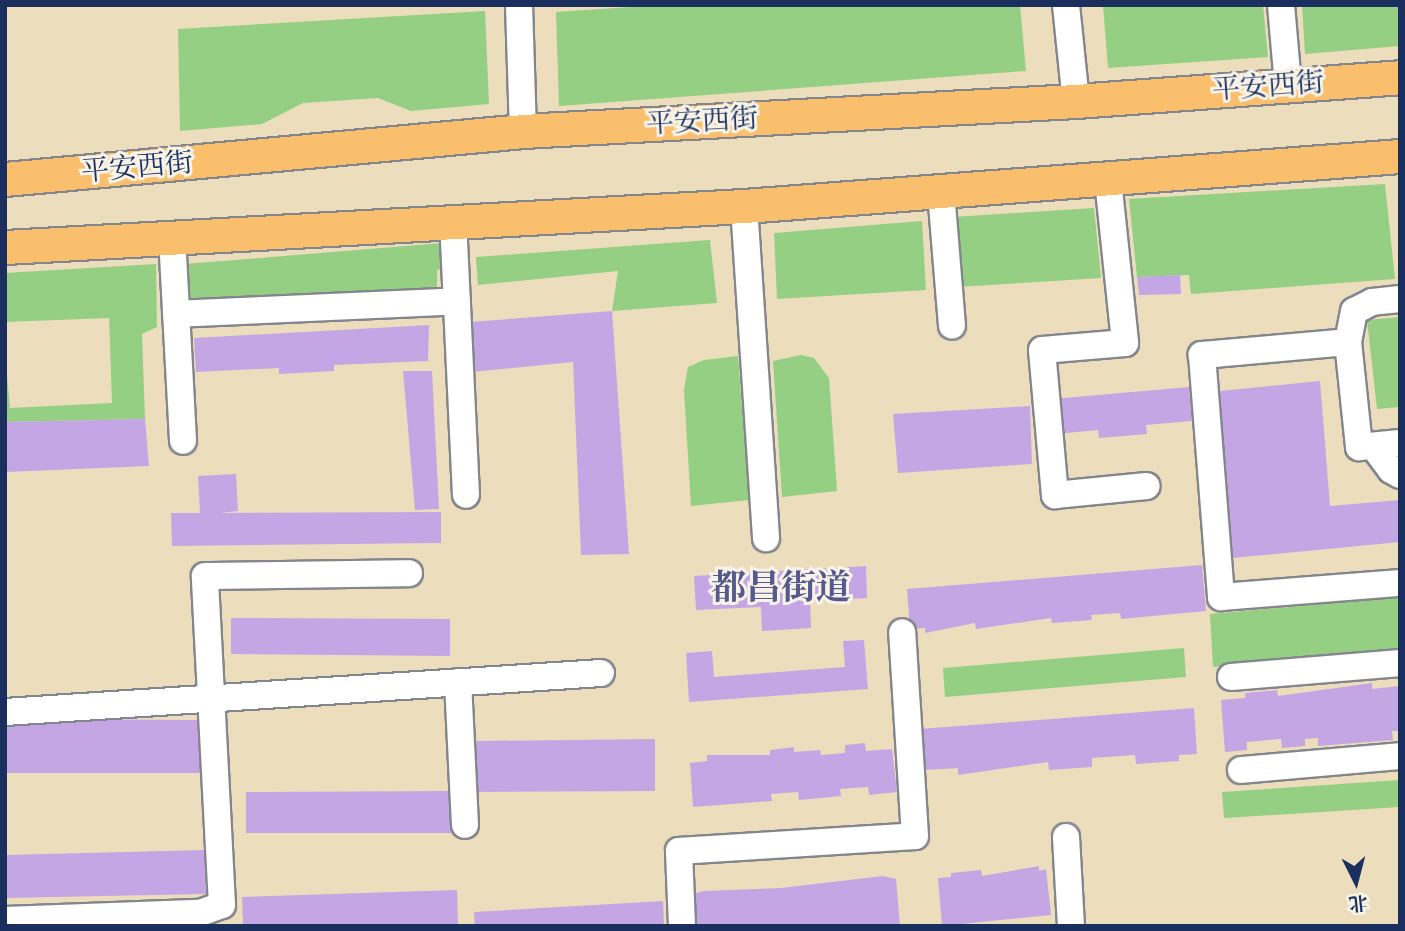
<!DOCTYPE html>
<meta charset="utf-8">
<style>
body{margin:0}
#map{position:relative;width:1405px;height:931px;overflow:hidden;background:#ecdebc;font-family:"IM FELL Great Primer","Noto Serif SC",serif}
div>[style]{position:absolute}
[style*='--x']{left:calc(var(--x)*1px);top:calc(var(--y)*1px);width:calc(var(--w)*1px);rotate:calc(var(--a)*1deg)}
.green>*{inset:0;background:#94cf83}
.building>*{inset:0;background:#c4a6e5}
.roads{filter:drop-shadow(2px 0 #84868d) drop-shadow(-2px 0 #84868d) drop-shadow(0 2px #84868d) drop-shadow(0 -2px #84868d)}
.minor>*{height:26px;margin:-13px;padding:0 13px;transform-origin:13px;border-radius:13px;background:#fff}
.major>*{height:33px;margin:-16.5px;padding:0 16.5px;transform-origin:16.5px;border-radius:16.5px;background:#f9bf6c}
span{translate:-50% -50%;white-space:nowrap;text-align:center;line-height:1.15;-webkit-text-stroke:6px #f7f3e8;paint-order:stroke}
.street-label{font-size:28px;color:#1b2f5e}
.district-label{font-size:35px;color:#56598d;font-weight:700}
.frame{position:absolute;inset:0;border:7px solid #1b2f5e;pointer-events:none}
.north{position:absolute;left:1321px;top:847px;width:70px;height:70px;-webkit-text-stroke:5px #f7f3e8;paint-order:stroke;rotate:174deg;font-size:19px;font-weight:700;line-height:28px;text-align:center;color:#1b2f5e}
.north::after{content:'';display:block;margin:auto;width:24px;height:32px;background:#1b2f5e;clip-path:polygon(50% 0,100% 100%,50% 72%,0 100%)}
</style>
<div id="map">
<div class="green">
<div style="clip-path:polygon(660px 5px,1020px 5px,1026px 71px,559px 106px,556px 12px)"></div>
<div style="clip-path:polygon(1103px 5px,1263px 5px,1268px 57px,1108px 68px)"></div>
<div style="clip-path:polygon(1302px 5px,1400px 5px,1400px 46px,1305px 54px)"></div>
<div style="clip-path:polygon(485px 11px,489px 104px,411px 111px,378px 98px,303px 103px,262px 124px,180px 131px,178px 29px)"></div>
<div style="clip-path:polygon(1385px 184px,1395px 279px,1191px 294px,1189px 275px,1137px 277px,1129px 199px)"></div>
<div style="clip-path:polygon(1094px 208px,1101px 278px,958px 287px,953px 217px)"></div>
<div style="clip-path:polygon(922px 221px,926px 290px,777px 299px,774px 233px)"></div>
<div style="clip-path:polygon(710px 240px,717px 303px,612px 311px,618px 271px,478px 285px,476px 257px)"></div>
<div style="clip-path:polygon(443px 243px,447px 268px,437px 270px,437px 294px,190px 308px,185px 264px)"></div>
<div style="clip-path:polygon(156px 264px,157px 327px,142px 334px,145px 419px,5px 422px,5px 353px,10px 408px,112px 403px,109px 318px,5px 322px,5px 273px)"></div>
<div style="clip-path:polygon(1400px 317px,1400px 407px,1377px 409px,1367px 320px)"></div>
<div style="clip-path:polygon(801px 355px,814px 358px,829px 378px,837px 491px,782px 497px,773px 361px)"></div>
<div style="clip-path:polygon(738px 356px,749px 500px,691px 506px,684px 390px,688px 367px,704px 360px)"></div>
<div style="clip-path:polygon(1400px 597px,1400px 652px,1213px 667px,1210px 614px)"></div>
<div style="clip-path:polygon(1184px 648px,1186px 677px,945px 697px,943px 668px)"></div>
<div style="clip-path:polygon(1400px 780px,1400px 807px,1224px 818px,1222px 792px)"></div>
</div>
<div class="building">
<div style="clip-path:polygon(1180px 275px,1181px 294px,1139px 295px,1137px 277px)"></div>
<div style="clip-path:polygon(612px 311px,629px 554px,581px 555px,573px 362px,472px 372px,471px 322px)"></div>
<div style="clip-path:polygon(429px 325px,428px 361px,334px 365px,334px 371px,279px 374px,279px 368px,196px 372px,194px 338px)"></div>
<div style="clip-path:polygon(403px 371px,432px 371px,439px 509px,415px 510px)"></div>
<div style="clip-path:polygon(1320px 381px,1330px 506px,1400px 500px,1400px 542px,1222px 559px,1211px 392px)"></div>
<div style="clip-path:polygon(1189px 387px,1192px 421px,1146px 425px,1147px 434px,1099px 438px,1098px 430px,1056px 434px,1053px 399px)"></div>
<div style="clip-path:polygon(1030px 406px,1032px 464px,898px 473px,893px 414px)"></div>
<div style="clip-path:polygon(145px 419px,149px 466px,5px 472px,5px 422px)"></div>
<div style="clip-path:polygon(236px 474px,238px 511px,220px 513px,441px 512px,441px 543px,172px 546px,171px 513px,200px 513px,198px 476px)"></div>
<div style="clip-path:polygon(1202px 565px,1206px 611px,1121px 619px,1120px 613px,1091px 615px,1092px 620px,1052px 623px,1051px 618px,976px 629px,975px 623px,925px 633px,925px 628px,910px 629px,907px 589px)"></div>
<div style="clip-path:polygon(866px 566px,867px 598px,810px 601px,811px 628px,762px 631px,761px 607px,696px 610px,694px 576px)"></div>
<div style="clip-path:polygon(231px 618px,450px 619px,450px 656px,231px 654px)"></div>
<div style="clip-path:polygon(864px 640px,868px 689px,689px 702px,686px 653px,712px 651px,714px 677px,845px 667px,843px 641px)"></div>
<div style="clip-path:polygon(1372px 683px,1372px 689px,1400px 686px,1400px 731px,1392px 731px,1393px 740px,1318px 746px,1318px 738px,1305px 739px,1305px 746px,1282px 748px,1281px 739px,1247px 742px,1247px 750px,1225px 752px,1221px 700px,1245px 698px,1245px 693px,1277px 690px,1278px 696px)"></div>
<div style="clip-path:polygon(1194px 708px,1197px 754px,1179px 755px,1179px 761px,1136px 764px,1135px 755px,1092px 758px,1092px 767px,1049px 770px,1048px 762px,958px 775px,958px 768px,924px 770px,920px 729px)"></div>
<div style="clip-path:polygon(5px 719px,202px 720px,202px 773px,5px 773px)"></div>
<div style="clip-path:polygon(655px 739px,655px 791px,476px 792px,476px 741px)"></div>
<div style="clip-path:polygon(865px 743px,866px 751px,892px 749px,897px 792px,869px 795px,868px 787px,840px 789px,841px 796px,799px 800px,798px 792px,771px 794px,772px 801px,693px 807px,690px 763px,707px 761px,707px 755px,770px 755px,770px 750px,794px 747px,794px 752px,820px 750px,821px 755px,845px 753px,845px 745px)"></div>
<div style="clip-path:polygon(453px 791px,453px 833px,246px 833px,246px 792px)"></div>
<div style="clip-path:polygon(205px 850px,206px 894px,5px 898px,5px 855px)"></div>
<div style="clip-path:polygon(1039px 866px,1039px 871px,1046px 869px,1051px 915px,942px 926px,938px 878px,951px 877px,951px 873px,981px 870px,982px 876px)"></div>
<div style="clip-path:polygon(883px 876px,896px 879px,900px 926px,691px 926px,689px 895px,704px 891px,781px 888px)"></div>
<div style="clip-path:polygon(457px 890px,458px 926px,243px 926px,242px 897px)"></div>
<div style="clip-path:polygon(663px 901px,664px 926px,475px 926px,474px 912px)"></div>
</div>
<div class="roads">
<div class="minor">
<div style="--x:519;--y:5;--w:126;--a:88.2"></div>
<div style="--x:1066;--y:5;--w:97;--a:84.1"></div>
<div style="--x:1281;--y:5;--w:80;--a:85"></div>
<div style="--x:1108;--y:180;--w:164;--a:84"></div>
<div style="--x:1125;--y:343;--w:83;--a:175.2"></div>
<div style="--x:1042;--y:350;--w:146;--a:84.9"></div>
<div style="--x:1055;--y:495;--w:92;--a:-5.6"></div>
<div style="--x:941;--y:192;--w:134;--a:85.3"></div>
<div style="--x:744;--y:206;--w:333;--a:86.2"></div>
<div style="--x:453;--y:220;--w:275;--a:87.3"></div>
<div style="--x:172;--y:237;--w:204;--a:86.9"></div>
<div style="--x:1400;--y:299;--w:28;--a:174"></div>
<div style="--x:1372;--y:302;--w:20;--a:153"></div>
<div style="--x:1354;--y:311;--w:32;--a:101"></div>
<div style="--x:1348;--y:342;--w:106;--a:84"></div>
<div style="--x:1359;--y:447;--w:41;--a:-5.6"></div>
<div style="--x:176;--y:314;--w:281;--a:-2.6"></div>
<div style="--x:1348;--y:342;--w:147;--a:174.9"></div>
<div style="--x:1202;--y:355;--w:243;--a:85.5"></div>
<div style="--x:1221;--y:597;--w:180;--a:-4.5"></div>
<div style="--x:1373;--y:446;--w:30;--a:53"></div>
<div style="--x:1391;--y:470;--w:10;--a:29"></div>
<div style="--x:1231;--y:677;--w:170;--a:-4.7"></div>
<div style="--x:458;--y:682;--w:143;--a:87.2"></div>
<div style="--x:5;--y:712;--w:597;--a:-3.74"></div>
<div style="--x:1241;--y:770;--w:160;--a:-5"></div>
<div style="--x:1066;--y:837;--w:89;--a:86.8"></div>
<div style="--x:5;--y:920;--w:195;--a:-2.1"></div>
<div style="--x:200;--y:913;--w:23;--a:-20"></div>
<div style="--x:222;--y:905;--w:329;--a:-93"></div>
<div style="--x:205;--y:576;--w:204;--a:-0.8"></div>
<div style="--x:682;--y:926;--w:75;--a:-92.3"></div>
<div style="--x:679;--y:851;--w:236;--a:-3.6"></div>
<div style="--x:915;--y:836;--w:204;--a:-93.6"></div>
</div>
<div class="major">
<div style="--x:5;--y:179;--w:520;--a:-5.29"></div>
<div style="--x:523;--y:131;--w:554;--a:-3.11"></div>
<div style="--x:1076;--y:101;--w:325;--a:-4.2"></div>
<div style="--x:5;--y:247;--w:740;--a:-3.18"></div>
<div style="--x:744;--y:206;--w:658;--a:-4.36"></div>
</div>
</div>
<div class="street-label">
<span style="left:1268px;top:86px;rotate:-4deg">平安西街</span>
<span style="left:702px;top:121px;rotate:-3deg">平安西街</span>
<span style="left:137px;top:167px;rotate:-5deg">平安西街</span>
</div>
<div class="district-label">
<span style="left:781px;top:588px">都昌街道</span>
</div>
<div class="frame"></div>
<div class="north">北</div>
</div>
